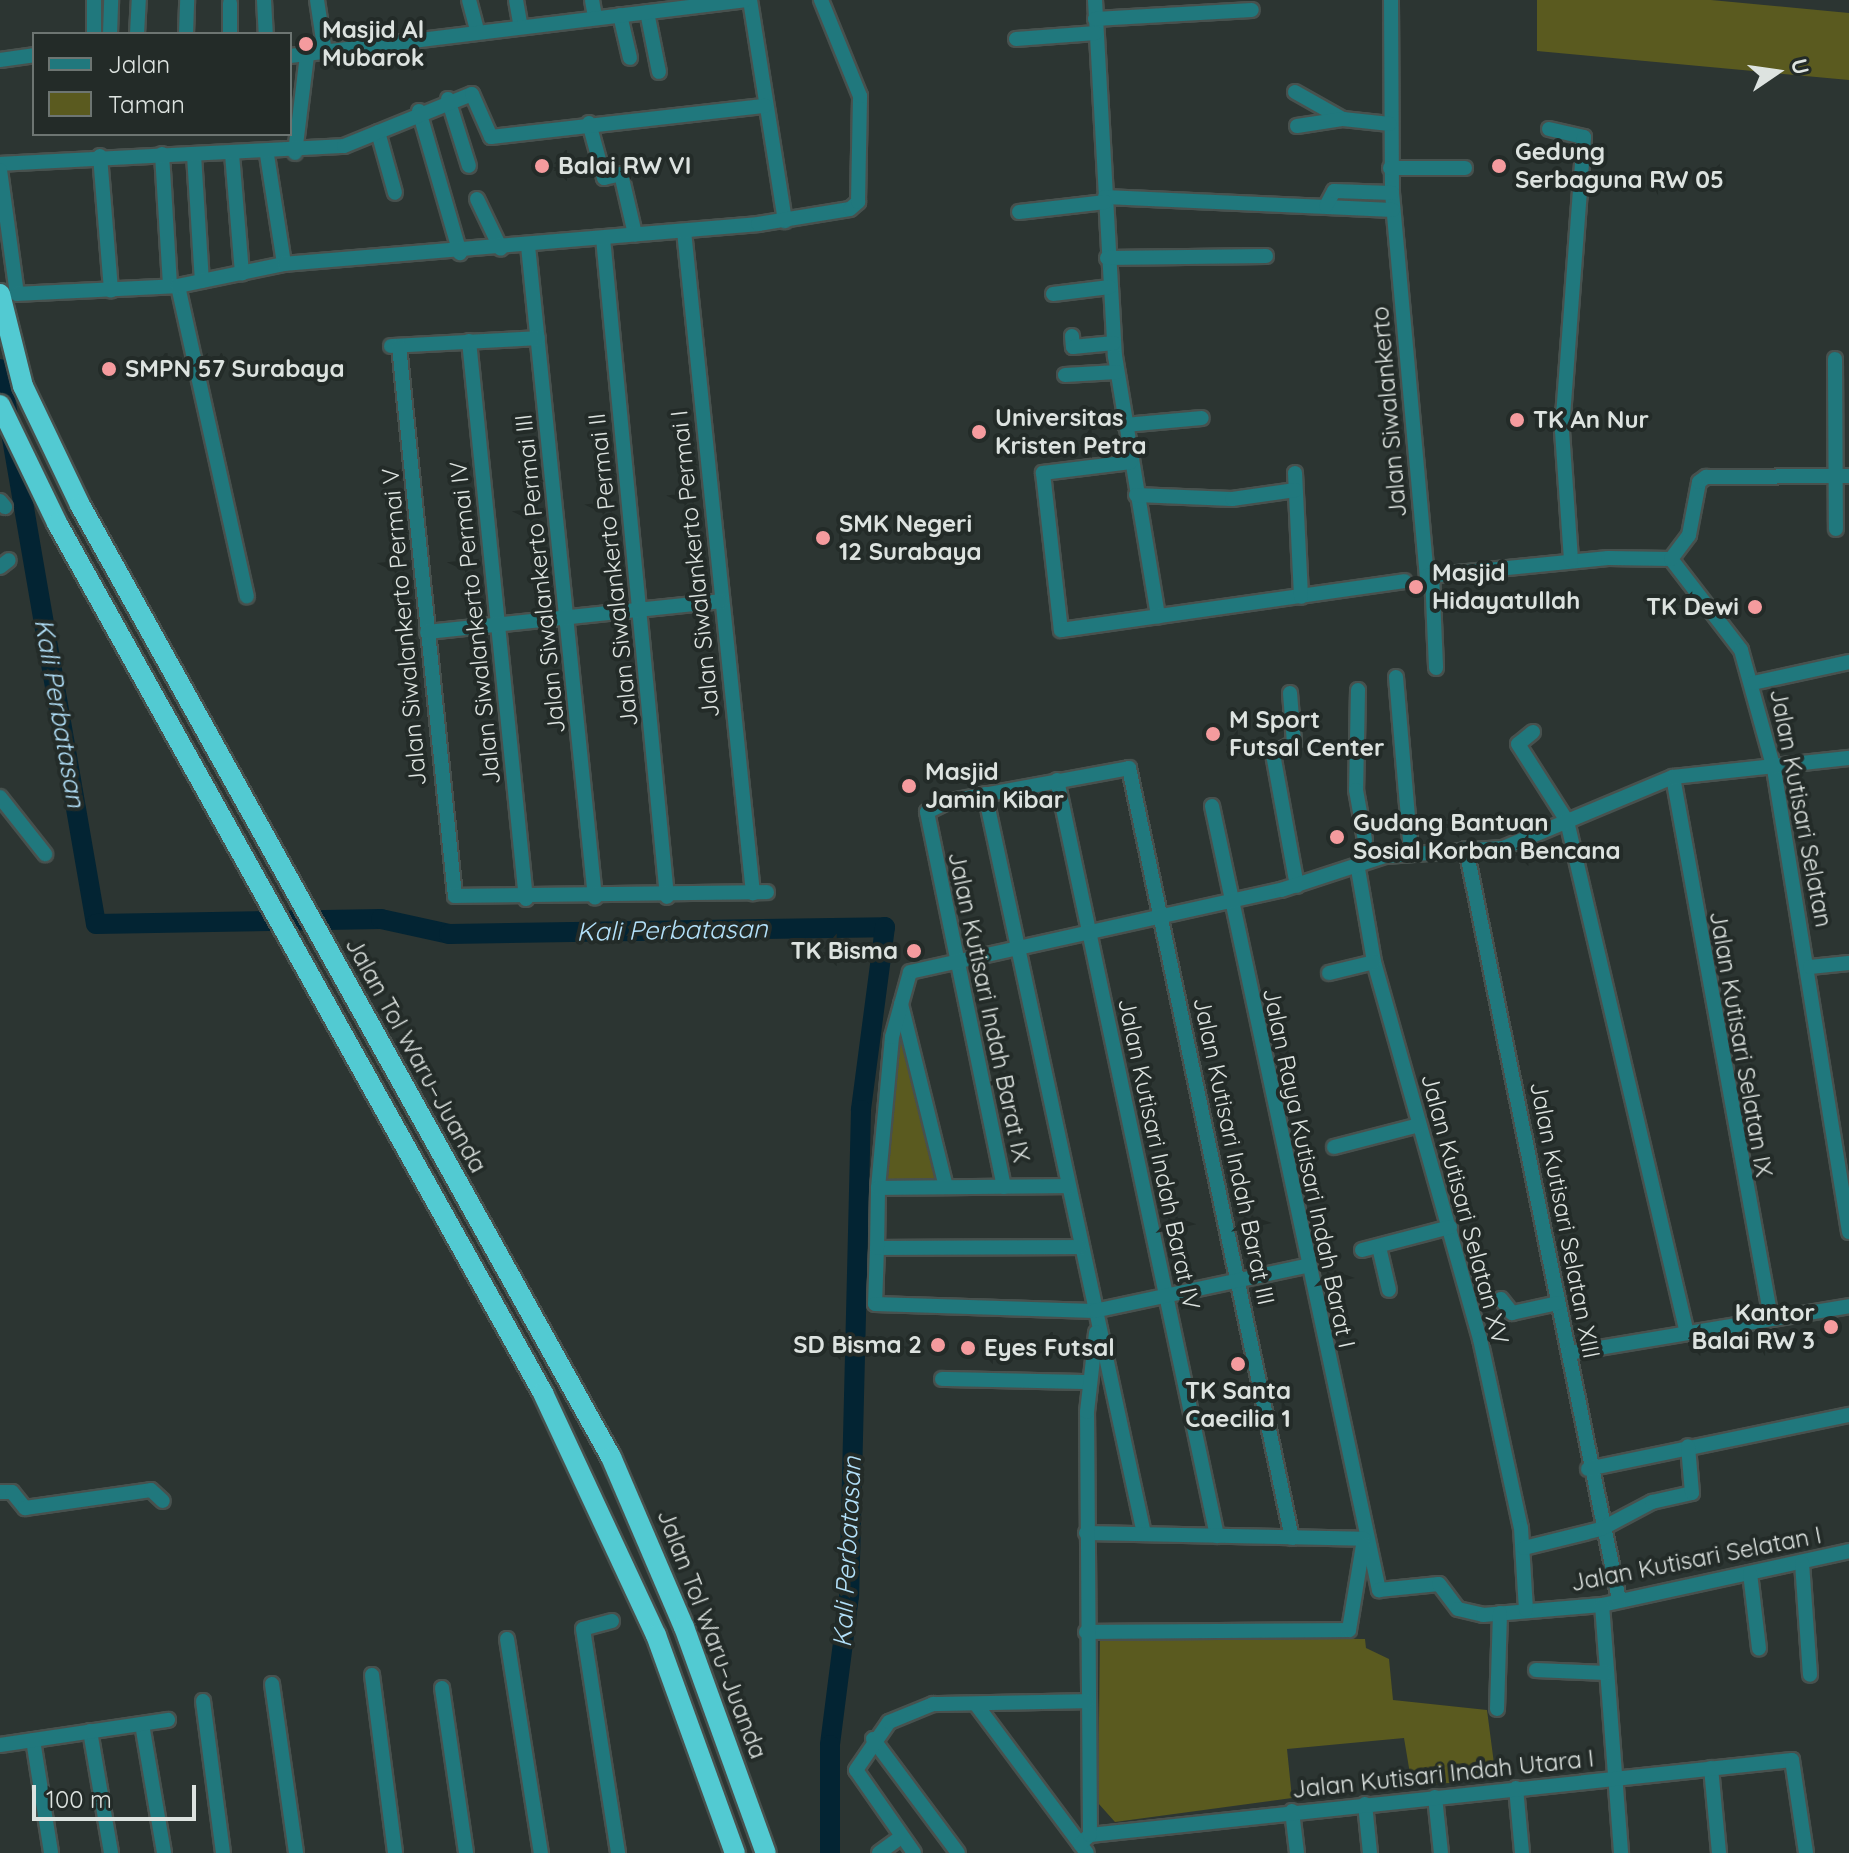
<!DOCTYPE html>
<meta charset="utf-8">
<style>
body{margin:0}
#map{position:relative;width:1849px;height:1853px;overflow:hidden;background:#2c3532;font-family:Quicksand,sans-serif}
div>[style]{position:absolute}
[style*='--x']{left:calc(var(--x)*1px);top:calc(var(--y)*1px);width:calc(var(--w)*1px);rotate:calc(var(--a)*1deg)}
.green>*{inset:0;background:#5a5a1f}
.river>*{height:20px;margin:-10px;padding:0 10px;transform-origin:10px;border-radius:10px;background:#032433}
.roads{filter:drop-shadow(2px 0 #48514e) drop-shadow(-2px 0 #48514e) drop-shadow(0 2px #48514e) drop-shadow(0 -2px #48514e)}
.minor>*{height:14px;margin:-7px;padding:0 7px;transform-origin:7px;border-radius:7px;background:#20787d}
.highway>*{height:20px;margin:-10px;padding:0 10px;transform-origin:10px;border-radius:10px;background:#52cad2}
.dots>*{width:22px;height:22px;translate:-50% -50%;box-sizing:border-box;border:4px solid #232b28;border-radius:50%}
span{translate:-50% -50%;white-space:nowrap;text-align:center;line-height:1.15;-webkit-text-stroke:8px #232b28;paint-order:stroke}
.poi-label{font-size:24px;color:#dde3e0;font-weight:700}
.left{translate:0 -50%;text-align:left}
.right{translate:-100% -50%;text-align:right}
.street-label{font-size:24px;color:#dde3e0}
.water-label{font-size:26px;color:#b3e1fa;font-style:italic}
.legend{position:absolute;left:32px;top:32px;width:260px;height:104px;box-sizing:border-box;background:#232b28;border:2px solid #6d7572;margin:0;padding:10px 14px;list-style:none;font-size:24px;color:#dde3e0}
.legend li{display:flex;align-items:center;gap:16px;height:40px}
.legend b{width:40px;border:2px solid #6d7572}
.north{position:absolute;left:1737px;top:32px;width:80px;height:80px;-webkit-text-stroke:6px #232b28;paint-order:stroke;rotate:77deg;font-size:22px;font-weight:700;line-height:32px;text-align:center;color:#dde3e0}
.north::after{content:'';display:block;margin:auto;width:28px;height:36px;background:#dde3e0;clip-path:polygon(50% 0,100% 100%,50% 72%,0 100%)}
.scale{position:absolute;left:32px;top:1785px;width:164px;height:36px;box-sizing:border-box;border:4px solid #dde3e0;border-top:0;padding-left:10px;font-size:24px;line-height:28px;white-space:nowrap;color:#dde3e0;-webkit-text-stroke:6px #232b28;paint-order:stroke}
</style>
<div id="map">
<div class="green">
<div style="clip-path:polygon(1537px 0,1711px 0,1849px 13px,1849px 80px,1537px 51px)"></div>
<div style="clip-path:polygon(900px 1021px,942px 1178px,884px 1182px)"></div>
<div style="clip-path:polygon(1100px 1637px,1365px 1639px,1366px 1648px,1389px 1659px,1393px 1700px,1487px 1710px,1496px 1779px,1412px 1786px,1404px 1738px,1287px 1749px,1292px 1798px,1115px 1822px,1098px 1803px)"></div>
</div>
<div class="river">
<div style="--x:0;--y:369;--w:563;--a:80.19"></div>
<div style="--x:96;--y:924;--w:285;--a:-1"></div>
<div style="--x:381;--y:919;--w:70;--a:12.4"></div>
<div style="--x:449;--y:934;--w:436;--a:-0.9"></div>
<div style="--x:885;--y:927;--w:185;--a:97.5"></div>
<div style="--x:861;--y:1110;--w:486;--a:91.4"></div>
<div style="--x:849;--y:1596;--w:150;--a:97.3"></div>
<div style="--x:830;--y:1745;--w:108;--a:90"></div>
</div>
<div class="roads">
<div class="minor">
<div style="--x:264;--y:0;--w:34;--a:87"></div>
<div style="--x:317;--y:0;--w:54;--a:81.4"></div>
<div style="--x:469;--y:0;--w:31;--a:75"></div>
<div style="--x:516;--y:0;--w:22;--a:80"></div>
<div style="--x:592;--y:0;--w:17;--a:80"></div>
<div style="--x:750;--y:0;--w:224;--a:81"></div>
<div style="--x:1095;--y:0;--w:357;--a:86.8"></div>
<div style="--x:1115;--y:356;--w:264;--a:80.6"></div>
<div style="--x:1391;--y:0;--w:193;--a:89.7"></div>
<div style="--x:1392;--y:193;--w:385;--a:84.8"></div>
<div style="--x:1427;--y:576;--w:182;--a:-5.7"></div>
<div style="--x:1608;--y:558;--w:63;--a:0.9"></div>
<div style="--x:1671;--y:559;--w:115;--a:52.4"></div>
<div style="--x:1741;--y:650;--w:123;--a:74.5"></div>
<div style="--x:1774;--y:769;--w:469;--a:80.8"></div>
<div style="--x:230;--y:3;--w:31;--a:90"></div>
<div style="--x:647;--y:12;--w:61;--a:78.7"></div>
<div style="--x:620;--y:15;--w:44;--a:76.9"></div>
<div style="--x:1095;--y:19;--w:157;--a:-3.3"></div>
<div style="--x:94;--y:34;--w:34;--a:-90"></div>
<div style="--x:110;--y:34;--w:34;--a:-88"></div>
<div style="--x:137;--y:34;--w:34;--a:-87"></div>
<div style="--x:186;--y:34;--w:34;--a:-88"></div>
<div style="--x:1016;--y:39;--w:80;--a:-4.3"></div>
<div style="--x:290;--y:56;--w:458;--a:-7"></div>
<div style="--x:0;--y:60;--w:34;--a:-8"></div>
<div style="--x:1295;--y:92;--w:55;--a:29.4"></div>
<div style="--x:1343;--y:119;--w:47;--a:6.1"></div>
<div style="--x:448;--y:99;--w:70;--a:72.6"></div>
<div style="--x:419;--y:111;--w:148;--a:73.9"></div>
<div style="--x:589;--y:123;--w:57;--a:74.7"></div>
<div style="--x:604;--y:178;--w:17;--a:-13"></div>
<div style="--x:621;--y:174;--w:62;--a:76.9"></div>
<div style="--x:1297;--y:126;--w:47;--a:-8.7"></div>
<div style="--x:1549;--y:129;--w:36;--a:13"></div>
<div style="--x:1584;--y:137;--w:295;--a:94.3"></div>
<div style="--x:1562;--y:431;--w:130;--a:86"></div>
<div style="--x:378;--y:132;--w:63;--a:74.4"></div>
<div style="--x:295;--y:153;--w:99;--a:-83"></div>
<div style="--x:162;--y:154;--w:132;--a:86.5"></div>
<div style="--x:232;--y:154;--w:120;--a:85.2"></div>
<div style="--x:194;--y:155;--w:126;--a:86.4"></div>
<div style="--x:267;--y:155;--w:110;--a:81.1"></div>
<div style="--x:100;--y:156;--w:135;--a:85.3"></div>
<div style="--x:0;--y:164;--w:344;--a:-3"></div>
<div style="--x:344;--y:146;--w:138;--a:-22.1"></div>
<div style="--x:472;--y:94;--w:47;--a:66.2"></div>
<div style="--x:491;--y:137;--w:276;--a:-6.5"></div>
<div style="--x:1390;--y:168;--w:75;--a:0"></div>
<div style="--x:0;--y:170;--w:125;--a:82.2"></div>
<div style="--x:17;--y:294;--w:161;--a:-2.8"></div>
<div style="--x:178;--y:286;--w:318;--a:77.5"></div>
<div style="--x:1105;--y:197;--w:288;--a:2.6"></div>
<div style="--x:477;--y:199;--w:55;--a:64.4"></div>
<div style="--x:1326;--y:206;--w:17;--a:-62"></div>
<div style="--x:1334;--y:191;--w:58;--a:2"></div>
<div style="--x:1019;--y:212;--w:87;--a:-6.6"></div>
<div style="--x:684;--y:231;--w:666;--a:84.05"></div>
<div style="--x:603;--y:238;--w:662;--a:84.45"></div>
<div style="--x:528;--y:246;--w:655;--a:84.13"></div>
<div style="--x:1107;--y:258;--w:159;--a:-0.7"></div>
<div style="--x:178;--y:286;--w:108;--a:-11.7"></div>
<div style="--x:284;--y:264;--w:476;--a:-4.8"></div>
<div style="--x:758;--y:224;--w:93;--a:-9.3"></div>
<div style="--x:850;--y:209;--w:11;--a:-41"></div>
<div style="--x:858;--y:202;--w:106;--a:-88.9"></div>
<div style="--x:860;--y:96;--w:104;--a:-112.1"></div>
<div style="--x:1053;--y:294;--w:57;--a:-7"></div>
<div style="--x:1072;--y:336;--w:11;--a:85"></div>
<div style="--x:1073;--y:347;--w:41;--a:-5.6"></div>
<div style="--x:469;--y:341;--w:561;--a:84.17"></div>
<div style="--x:391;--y:346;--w:147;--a:-3.1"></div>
<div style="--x:399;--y:346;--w:553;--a:84.19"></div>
<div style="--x:455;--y:896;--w:312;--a:-0.7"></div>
<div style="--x:1835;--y:359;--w:170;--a:89.7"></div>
<div style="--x:1065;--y:375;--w:52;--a:-3.3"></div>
<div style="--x:1125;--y:425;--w:77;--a:-5.2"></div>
<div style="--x:1131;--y:462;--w:89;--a:172.9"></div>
<div style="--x:1043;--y:473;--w:158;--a:83.5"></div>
<div style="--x:1061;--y:630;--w:347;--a:-8.1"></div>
<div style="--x:1295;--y:473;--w:124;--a:87.2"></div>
<div style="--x:1136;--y:495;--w:96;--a:2.4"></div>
<div style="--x:1232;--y:499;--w:64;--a:-8.1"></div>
<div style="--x:0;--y:501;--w:8;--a:50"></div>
<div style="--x:1671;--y:559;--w:30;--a:-53"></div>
<div style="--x:1689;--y:535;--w:54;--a:-79.3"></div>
<div style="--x:1699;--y:482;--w:9;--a:-36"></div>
<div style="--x:1706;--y:477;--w:143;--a:-0.4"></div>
<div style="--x:0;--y:567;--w:11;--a:-38"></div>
<div style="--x:1432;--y:575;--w:93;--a:87.5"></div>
<div style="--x:427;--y:632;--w:295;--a:-6"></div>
<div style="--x:1396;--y:677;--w:176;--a:85.1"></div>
<div style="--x:1753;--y:683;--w:98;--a:-12.3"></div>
<div style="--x:1358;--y:690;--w:100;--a:91.1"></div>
<div style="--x:1356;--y:790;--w:51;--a:79.8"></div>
<div style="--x:1290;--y:693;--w:50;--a:85.4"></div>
<div style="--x:1294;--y:743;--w:24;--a:152"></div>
<div style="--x:1273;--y:754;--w:134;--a:79.7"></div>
<div style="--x:1533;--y:732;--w:19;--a:141"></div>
<div style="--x:1518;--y:744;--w:91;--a:57.5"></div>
<div style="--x:1567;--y:821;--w:522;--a:76.82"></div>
<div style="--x:1673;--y:777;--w:550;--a:79.73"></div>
<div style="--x:1057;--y:780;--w:773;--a:78.05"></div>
<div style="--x:985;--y:794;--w:757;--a:77.87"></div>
<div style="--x:0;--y:797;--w:73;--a:51.7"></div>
<div style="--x:1212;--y:806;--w:802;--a:77.98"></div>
<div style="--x:1379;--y:1590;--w:60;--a:-5.7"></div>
<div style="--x:1439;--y:1584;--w:31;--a:53"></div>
<div style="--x:1458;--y:1609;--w:26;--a:13"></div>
<div style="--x:1483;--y:1615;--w:119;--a:-4.8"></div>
<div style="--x:1602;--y:1605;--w:253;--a:-12.3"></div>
<div style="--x:1466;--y:849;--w:766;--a:78.48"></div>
<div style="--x:1358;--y:869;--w:94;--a:80.2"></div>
<div style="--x:1374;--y:962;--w:392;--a:74.3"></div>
<div style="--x:1480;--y:1339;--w:193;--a:77.8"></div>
<div style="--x:1521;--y:1528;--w:82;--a:86.5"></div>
<div style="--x:1810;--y:967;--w:39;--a:-6"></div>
<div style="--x:1329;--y:973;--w:46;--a:-13.7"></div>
<div style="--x:901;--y:1004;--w:188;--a:76.2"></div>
<div style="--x:1334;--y:1147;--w:88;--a:-14.5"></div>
<div style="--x:1004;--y:1187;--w:383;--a:-101.6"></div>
<div style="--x:927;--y:812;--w:25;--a:-26"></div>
<div style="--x:950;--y:801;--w:182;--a:-10.4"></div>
<div style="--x:1129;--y:768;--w:787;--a:78.05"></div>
<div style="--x:878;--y:1188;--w:152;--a:-84.7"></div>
<div style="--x:892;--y:1037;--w:67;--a:-74.5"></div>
<div style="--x:910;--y:972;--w:380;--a:-12.5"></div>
<div style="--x:1281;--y:890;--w:109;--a:-18.1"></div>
<div style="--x:1385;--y:856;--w:118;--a:-3.9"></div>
<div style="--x:1503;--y:848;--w:184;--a:-22.7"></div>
<div style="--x:1673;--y:777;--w:177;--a:-6.2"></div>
<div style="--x:1080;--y:1247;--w:203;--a:179.7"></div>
<div style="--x:877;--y:1248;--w:56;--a:92"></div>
<div style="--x:875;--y:1304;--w:219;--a:1.8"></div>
<div style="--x:1094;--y:1311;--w:217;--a:-12"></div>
<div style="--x:1379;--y:1247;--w:44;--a:76.9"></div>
<div style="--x:877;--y:1248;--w:60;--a:-89"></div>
<div style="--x:878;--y:1188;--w:189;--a:-0.6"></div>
<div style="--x:1362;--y:1250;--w:91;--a:-14.6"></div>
<div style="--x:1501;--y:1299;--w:18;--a:52"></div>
<div style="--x:1512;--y:1313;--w:47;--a:-12.3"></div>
<div style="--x:1569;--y:1353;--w:284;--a:-9.5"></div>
<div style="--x:942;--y:1379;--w:146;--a:1.2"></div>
<div style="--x:1588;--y:1469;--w:267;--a:-11.7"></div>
<div style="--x:0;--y:1492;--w:12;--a:0"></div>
<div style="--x:12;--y:1492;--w:21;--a:51"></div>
<div style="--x:25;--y:1508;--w:127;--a:-8.1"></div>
<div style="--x:151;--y:1490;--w:16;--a:43"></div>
<div style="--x:1086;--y:1533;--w:278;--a:1.2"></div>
<div style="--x:1524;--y:1548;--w:79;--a:-13.9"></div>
<div style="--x:1601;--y:1529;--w:58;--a:-27.9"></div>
<div style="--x:1652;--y:1502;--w:41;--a:-12.7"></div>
<div style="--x:1692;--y:1493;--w:47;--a:-94.9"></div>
<div style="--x:1802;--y:1563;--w:112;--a:85.9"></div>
<div style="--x:1750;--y:1573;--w:76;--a:83.2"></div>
<div style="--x:1602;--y:1605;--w:249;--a:85.6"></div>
<div style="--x:612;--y:1621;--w:30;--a:165"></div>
<div style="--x:583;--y:1629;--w:227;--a:81.1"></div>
<div style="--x:1086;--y:1632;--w:263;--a:-0.4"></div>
<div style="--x:1349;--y:1630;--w:86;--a:-80.6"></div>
<div style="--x:507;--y:1639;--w:217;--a:81"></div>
<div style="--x:1536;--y:1670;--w:70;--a:2.5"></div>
<div style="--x:372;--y:1675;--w:179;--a:82.6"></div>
<div style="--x:272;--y:1684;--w:171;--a:81.9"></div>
<div style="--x:442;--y:1688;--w:167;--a:81.7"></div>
<div style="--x:203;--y:1701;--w:153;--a:82.5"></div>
<div style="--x:978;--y:1707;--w:182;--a:53.3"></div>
<div style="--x:1497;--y:1709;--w:96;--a:-88.2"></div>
<div style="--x:142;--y:1724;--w:131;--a:80.3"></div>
<div style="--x:90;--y:1731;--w:124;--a:80.2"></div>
<div style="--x:873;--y:1739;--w:142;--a:53.3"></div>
<div style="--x:33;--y:1740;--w:114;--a:80.9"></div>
<div style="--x:0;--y:1745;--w:170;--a:-8.5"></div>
<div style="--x:1711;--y:1768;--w:85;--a:84.6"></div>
<div style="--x:1516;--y:1788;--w:65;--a:84.7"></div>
<div style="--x:1435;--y:1797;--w:56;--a:83.9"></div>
<div style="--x:1365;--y:1804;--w:49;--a:84.2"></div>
<div style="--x:1292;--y:1811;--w:42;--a:83.2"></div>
<div style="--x:1090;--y:1835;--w:706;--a:-6.1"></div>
<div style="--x:1792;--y:1760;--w:94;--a:81.4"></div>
<div style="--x:1080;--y:1844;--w:13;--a:-42"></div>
<div style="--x:1090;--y:1835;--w:423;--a:-90.4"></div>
<div style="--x:1087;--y:1412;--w:80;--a:-83.5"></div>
<div style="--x:879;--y:1853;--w:27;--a:-36"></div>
<div style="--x:914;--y:1853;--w:101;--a:-124.9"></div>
<div style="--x:856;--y:1770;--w:58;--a:-55.5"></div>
<div style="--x:889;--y:1722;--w:48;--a:-22.2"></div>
<div style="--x:933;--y:1704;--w:154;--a:-1.1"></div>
</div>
<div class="highway">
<div style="--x:0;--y:294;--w:95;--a:76"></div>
<div style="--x:23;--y:386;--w:132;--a:64.4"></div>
<div style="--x:80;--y:505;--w:1090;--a:60.85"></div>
<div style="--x:611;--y:1457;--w:185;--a:66.8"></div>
<div style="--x:684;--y:1627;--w:240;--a:70.1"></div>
<div style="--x:0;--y:405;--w:131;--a:64.2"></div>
<div style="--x:57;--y:523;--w:997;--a:60.81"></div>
<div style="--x:543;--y:1393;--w:267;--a:65"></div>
<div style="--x:656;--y:1635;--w:232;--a:70.1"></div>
</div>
</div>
<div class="dots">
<div style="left:306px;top:44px;background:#f59b9e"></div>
<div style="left:542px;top:166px;background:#f59b9e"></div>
<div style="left:1499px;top:166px;background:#f59b9e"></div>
<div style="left:109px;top:369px;background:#f59b9e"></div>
<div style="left:1517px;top:420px;background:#f59b9e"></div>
<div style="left:979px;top:432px;background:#f59b9e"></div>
<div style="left:823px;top:538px;background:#f59b9e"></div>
<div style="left:1416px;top:587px;background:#f59b9e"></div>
<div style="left:1755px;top:607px;background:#f59b9e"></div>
<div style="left:1213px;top:734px;background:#f59b9e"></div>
<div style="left:909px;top:786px;background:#f59b9e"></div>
<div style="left:1337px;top:837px;background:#f59b9e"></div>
<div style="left:914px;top:951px;background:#f59b9e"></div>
<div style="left:1831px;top:1327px;background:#f59b9e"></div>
<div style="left:938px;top:1345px;background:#f59b9e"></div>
<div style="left:968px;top:1348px;background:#f59b9e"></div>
<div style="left:1238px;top:1364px;background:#f59b9e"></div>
</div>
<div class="poi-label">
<span class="left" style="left:322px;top:44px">Masjid Al<br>Mubarok</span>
<span class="left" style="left:1515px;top:166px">Gedung<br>Serbaguna RW 05</span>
<span class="left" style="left:558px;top:166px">Balai RW VI</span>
<span class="left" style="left:125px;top:369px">SMPN 57 Surabaya</span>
<span class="left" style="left:995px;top:432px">Universitas<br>Kristen Petra</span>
<span class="left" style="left:1533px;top:420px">TK An Nur</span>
<span class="left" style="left:839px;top:538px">SMK Negeri<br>12 Surabaya</span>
<span class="left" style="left:1432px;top:587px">Masjid<br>Hidayatullah</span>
<span class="right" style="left:1739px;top:607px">TK Dewi</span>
<span class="left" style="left:1229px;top:734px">M Sport<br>Futsal Center</span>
<span class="left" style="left:925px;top:786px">Masjid<br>Jamin Kibar</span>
<span class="left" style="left:1353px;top:837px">Gudang Bantuan<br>Sosial Korban Bencana</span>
<span class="right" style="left:898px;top:951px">TK Bisma</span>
<span class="right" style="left:1815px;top:1327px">Kantor<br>Balai RW 3</span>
<span class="right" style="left:922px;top:1345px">SD Bisma 2</span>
<span class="left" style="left:984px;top:1348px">Eyes Futsal</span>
<span style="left:1238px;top:1405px">TK Santa<br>Caecilia 1</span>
</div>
<div class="street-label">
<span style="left:1389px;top:412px;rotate:-95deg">Jalan Siwalankerto</span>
<span style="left:695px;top:564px;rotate:-96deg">Jalan Siwalankerto Permai I</span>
<span style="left:613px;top:570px;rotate:-96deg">Jalan Siwalankerto Permai II</span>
<span style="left:540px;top:574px;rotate:-96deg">Jalan Siwalankerto Permai III</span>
<span style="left:475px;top:623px;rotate:-96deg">Jalan Siwalankerto Permai IV</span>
<span style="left:404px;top:627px;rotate:-95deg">Jalan Siwalankerto Permai V</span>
<span style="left:1801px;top:808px;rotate:79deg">Jalan Kutisari Selatan</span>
<span style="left:989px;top:1007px;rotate:78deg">Jalan Kutisari Indah Barat IX</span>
<span style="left:1741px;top:1044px;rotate:80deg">Jalan Kutisari Selatan IX</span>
<span style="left:416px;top:1055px;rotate:61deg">Jalan Tol Waru–Juanda</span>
<span style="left:1234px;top:1151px;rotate:78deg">Jalan Kutisari Indah Barat III</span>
<span style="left:1159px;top:1154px;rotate:78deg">Jalan Kutisari Indah Barat IV</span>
<span style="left:1309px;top:1168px;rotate:78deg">Jalan Raya Kutisari Indah Barat I</span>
<span style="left:1465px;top:1209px;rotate:75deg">Jalan Kutisari Selatan XV</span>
<span style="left:1565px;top:1220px;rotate:79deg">Jalan Kutisari Selatan XIII</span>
<span style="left:1696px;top:1559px;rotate:-11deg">Jalan Kutisari Selatan I</span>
<span style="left:712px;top:1634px;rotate:69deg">Jalan Tol Waru–Juanda</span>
<span style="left:1443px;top:1774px;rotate:-6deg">Jalan Kutisari Indah Utara I</span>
</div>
<div class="water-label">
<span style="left:60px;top:713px;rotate:80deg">Kali Perbatasan</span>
<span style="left:672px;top:930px;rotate:-1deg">Kali Perbatasan</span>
<span style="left:847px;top:1552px;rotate:-87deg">Kali Perbatasan</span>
</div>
<ul class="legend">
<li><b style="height:10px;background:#20787d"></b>Jalan</li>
<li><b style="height:22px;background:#5a5a1f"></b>Taman</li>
</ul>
<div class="north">U</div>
<div class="scale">100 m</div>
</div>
